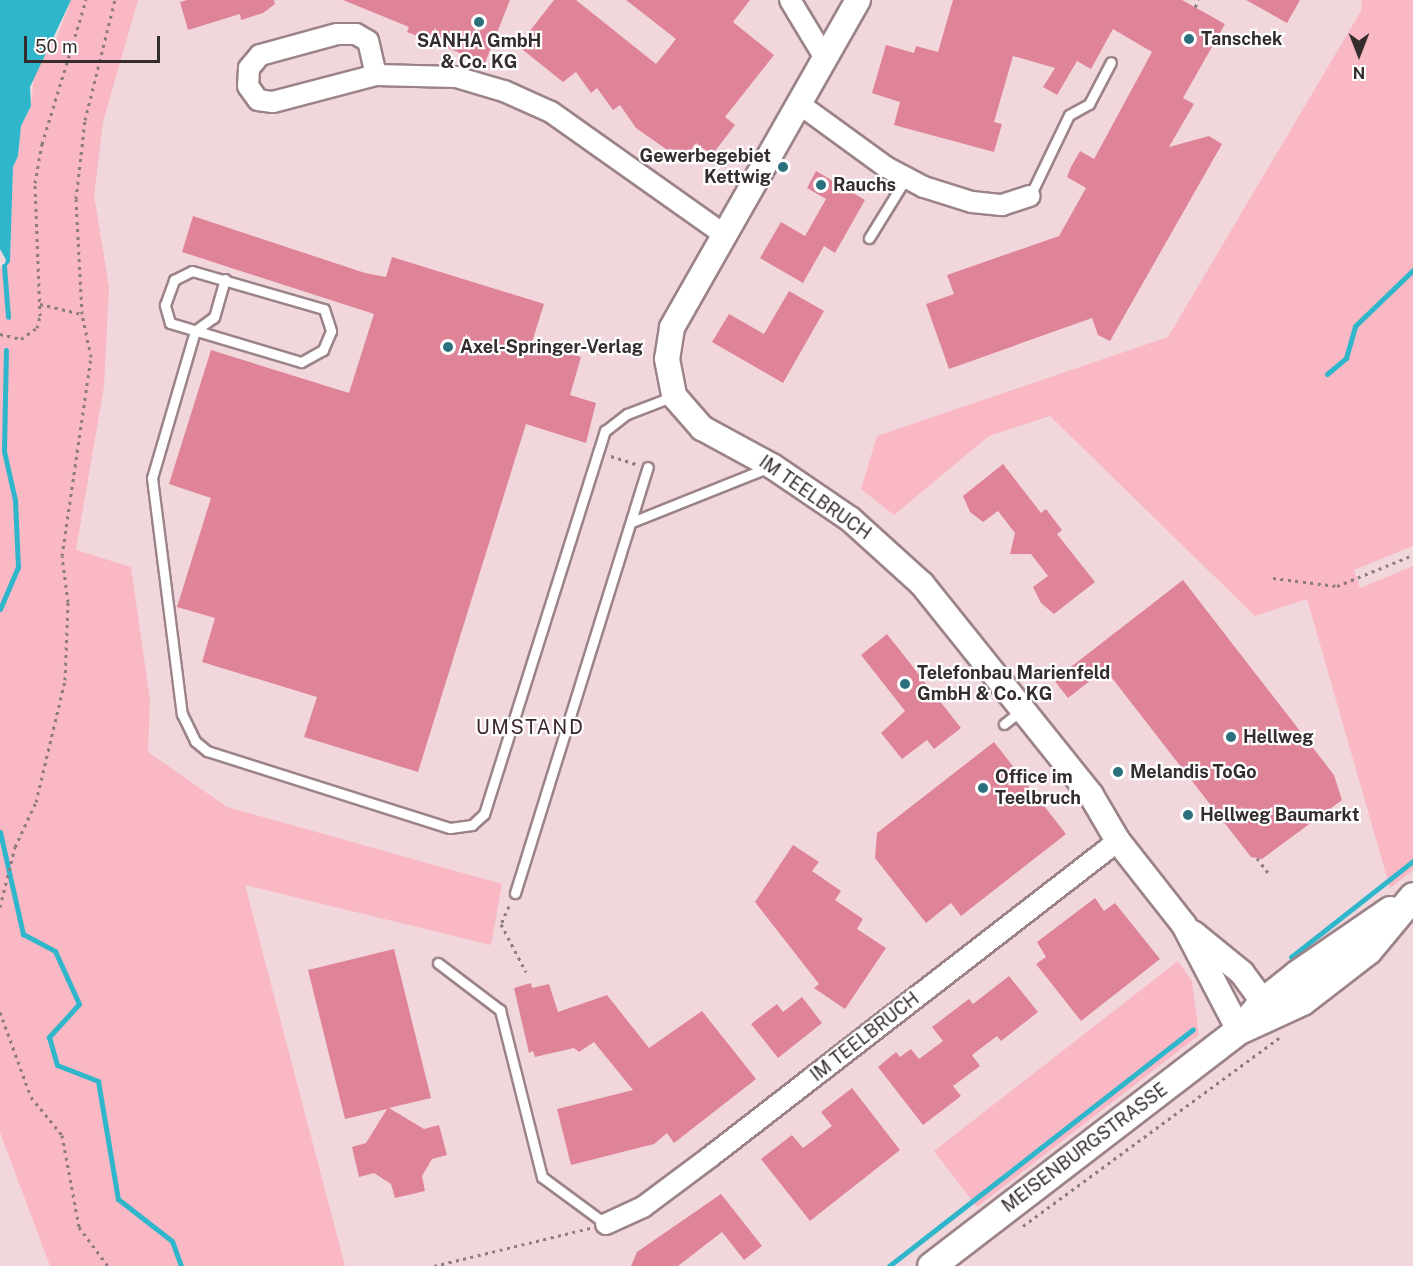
<!DOCTYPE html>
<style>
body{margin:0}
#map{position:relative;width:1413px;height:1266px;overflow:hidden;background:#f1d7dc;font-family:"Public Sans",sans-serif}
div>[style]{position:absolute}
[style*='--x']{left:calc(var(--x)*1px);top:calc(var(--y)*1px);width:calc(var(--w)*1px);rotate:calc(var(--a)*1deg)}
.green>*{inset:0;background:#fab7c4}
.water>*{inset:0;background:#2fb6ca}
.stream>*{height:5px;margin:-2.5px;padding:0 2.5px;transform-origin:2.5px;border-radius:2.5px;background:#2fb6ca}
.building>*{inset:0;background:#df8498}
.path>*{height:3px;margin-top:-1.5px;transform-origin:0;background:repeating-linear-gradient(90deg,#8d7c7f 0 3px,transparent 0 7.5px)}
.roads{filter:drop-shadow(2px 0 #9b8387) drop-shadow(-2px 0 #9b8387) drop-shadow(0 2px #9b8387) drop-shadow(0 -2px #9b8387)}
.service>*{height:9px;margin:-4.5px;padding:0 4.5px;transform-origin:4.5px;border-radius:4.5px;background:#fff}
.minor>*{height:20px;margin:-10px;padding:0 10px;transform-origin:10px;border-radius:10px;background:#fff}
.tertiary>*{height:24px;margin:-12px;padding:0 12px;transform-origin:12px;border-radius:12px;background:#fff}
.secondary>*{height:27px;margin:-13.5px;padding:0 13.5px;transform-origin:13.5px;border-radius:13.5px;background:#fff}
.dots>*{width:16px;height:16px;translate:-50% -50%;box-sizing:border-box;border:3px solid #fff;border-radius:50%}
span{translate:-50% -50%;white-space:nowrap;text-align:center;line-height:1.15;-webkit-text-stroke:4.5px #fff;paint-order:stroke}
.poi-label{font-size:18px;color:#352c2d;font-weight:700}
.left{translate:0 -50%;text-align:left}
.right{translate:-100% -50%;text-align:right}
.street-label{font-size:18px;color:#352c2d}
.neighbourhood-label{font-size:20px;color:#3c292d;letter-spacing:1.5px}
.north{position:absolute;left:1329px;top:24px;width:60px;height:60px;-webkit-text-stroke:4px #fff;paint-order:stroke;rotate:180deg;font-size:16px;font-weight:700;line-height:24px;text-align:center;color:#352c2d}
.north::after{content:'';display:block;margin:auto;width:21px;height:27px;background:#352c2d;clip-path:polygon(50% 0,100% 100%,50% 72%,0 100%)}
.scale{position:absolute;left:24px;top:36px;width:136px;height:27px;box-sizing:border-box;border:3px solid #352c2d;border-top:0;padding-left:8px;font-size:18px;line-height:21px;white-space:nowrap;color:#352c2d;-webkit-text-stroke:4px #fff;paint-order:stroke}
</style>
<div id="map">
<div class="green">
<div style="clip-path:polygon(71px 0,138px 0,103px 122px,94px 195px,109px 287px,104px 386px,76px 550px,131px 567px,150px 700px,148px 752px,227px 807px,502px 884px,491px 945px,245px 885px,345px 1266px,50px 1266px,0 1132px,0 269px,10px 262px,13px 167px,18px 156px,21px 126px,31px 106px,34px 73px,57px 37px)"></div>
<div style="clip-path:polygon(1362px 0,1413px 0,1413px 546px,1354px 570px,1360px 588px,1413px 566px,1413px 870px,1390px 888px,1307px 599px,1255px 616px,1050px 416px,989px 436px,894px 515px,861px 489px,877px 436px,1168px 337px,1361px 11px)"></div>
<div style="clip-path:polygon(1178px 961px,1192px 981px,1199px 1035px,977px 1207px,934px 1151px)"></div>
</div>
<div class="water">
<div style="clip-path:polygon(0 0,71px 0,30px 87px,31px 106px,21px 126px,18px 156px,13px 167px,10px 262px,2px 271px,6px 260px,0 249px)"></div>
</div>
<div class="stream">
<div style="--x:4;--y:266;--w:51;--a:85.5"></div>
<div style="--x:1327;--y:374;--w:25;--a:-40"></div>
<div style="--x:1346;--y:358;--w:33;--a:-74"></div>
<div style="--x:1355;--y:326;--w:81;--a:-44"></div>
<div style="--x:0;--y:609;--w:46;--a:-66.8"></div>
<div style="--x:18;--y:567;--w:67;--a:-92.6"></div>
<div style="--x:15;--y:500;--w:50;--a:-102.7"></div>
<div style="--x:4;--y:451;--w:101;--a:-88.9"></div>
<div style="--x:0;--y:832;--w:105;--a:77.3"></div>
<div style="--x:23;--y:934;--w:36;--a:28"></div>
<div style="--x:55;--y:951;--w:58;--a:65.6"></div>
<div style="--x:79;--y:1004;--w:45;--a:132.3"></div>
<div style="--x:49;--y:1037;--w:29;--a:74"></div>
<div style="--x:57;--y:1065;--w:44;--a:21.3"></div>
<div style="--x:98;--y:1081;--w:120;--a:80.4"></div>
<div style="--x:118;--y:1199;--w:68;--a:37.9"></div>
<div style="--x:172;--y:1241;--w:27;--a:70"></div>
<div style="--x:1291;--y:957;--w:155;--a:-38.2"></div>
<div style="--x:889;--y:1266;--w:385;--a:-37.9"></div>
</div>
<div class="building">
<div style="clip-path:polygon(187px 0,274px 0,275px 4px,263px 13px,241px 20px,240px 14px,188px 30px,180px 2px)"></div>
<div style="clip-path:polygon(343px 0,510px 0,485px 63px,407px 32px,409px 27px)"></div>
<div style="clip-path:polygon(554px 0,576px 0,656px 64px,676px 39px,626px 0,750px 0,733px 22px,774px 55px,725px 117px,735px 125px,712px 155px,696px 143px,683px 161px,636px 128px,620px 105px,613px 110px,597px 88px,591px 93px,576px 72px,563px 82px,518px 46px)"></div>
<div style="clip-path:polygon(953px 0,1182px 0,1225px 24px,1183px 98px,1194px 104px,1169px 147px,1209px 136px,1222px 144px,1110px 341px,1098px 335px,1092px 318px,949px 369px,926px 304px,954px 294px,947px 275px,1059px 236px,1086px 188px,1067px 177px,1071px 167px,1080px 151px,1094px 159px,1152px 52px,1113px 29px,1091px 69px,1077px 61px,1057px 95px,1043px 87px,1055px 68px,1013px 56px,994px 122px,1002px 124px,994px 152px,894px 125px,900px 102px,872px 93px,886px 45px,914px 53px,916px 46px,938px 52px)"></div>
<div style="clip-path:polygon(1246px 0,1300px 0,1287px 23px)"></div>
<div style="clip-path:polygon(816px 171px,865px 200px,835px 253px,824px 246px,803px 283px,760px 258px,781px 222px,805px 236px,826px 199px,807px 188px)"></div>
<div style="clip-path:polygon(193px 216px,365px 273px,386px 277px,392px 257px,544px 304px,532px 342px,581px 357px,570px 395px,596px 403px,586px 443px,526px 424px,418px 772px,304px 737px,317px 697px,202px 662px,215px 618px,177px 607px,211px 498px,169px 484px,211px 350px,349px 393px,374px 314px,182px 252px)"></div>
<div style="clip-path:polygon(789px 291px,824px 311px,783px 383px,712px 342px,729px 314px,764px 334px)"></div>
<div style="clip-path:polygon(1003px 464px,1041px 513px,1046px 509px,1062px 530px,1057px 534px,1095px 582px,1054px 614px,1041px 603px,1033px 587px,1048px 576px,1031px 554px,1010px 554px,1015px 533px,998px 511px,983px 522px,970px 512px,963px 496px)"></div>
<div style="clip-path:polygon(1183px 580px,1334px 775px,1342px 800px,1262px 859px,1251px 857px,1105px 669px,1068px 698px,1054px 680px)"></div>
<div style="clip-path:polygon(887px 634px,961px 728px,934px 749px,927px 740px,902px 759px,881px 733px,905px 711px,861px 655px)"></div>
<div style="clip-path:polygon(994px 742px,1066px 834px,961px 916px,951px 903px,926px 923px,875px 858px,877px 833px)"></div>
<div style="clip-path:polygon(793px 845px,819px 862px,812px 871px,841px 891px,835px 900px,863px 919px,857px 929px,886px 948px,845px 1009px,814px 988px,819px 984px,755px 902px)"></div>
<div style="clip-path:polygon(1095px 898px,1104px 911px,1115px 903px,1160px 959px,1081px 1021px,1036px 964px,1046px 957px,1037px 942px)"></div>
<div style="clip-path:polygon(394px 949px,431px 1098px,389px 1108px,424px 1129px,439px 1125px,447px 1155px,432px 1159px,422px 1176px,425px 1191px,395px 1198px,391px 1184px,374px 1173px,359px 1177px,352px 1147px,366px 1143px,387px 1109px,345px 1119px,308px 970px)"></div>
<div style="clip-path:polygon(1009px 976px,1038px 1012px,1001px 1041px,997px 1036px,972px 1055px,980px 1066px,953px 1086px,961px 1096px,923px 1125px,878px 1067px,896px 1052px,900px 1057px,911px 1049px,919px 1059px,943px 1041px,932px 1027px,969px 999px,973px 1004px)"></div>
<div style="clip-path:polygon(531px 983px,532px 988px,549px 984px,558px 1012px,607px 995px,649px 1048px,702px 1011px,756px 1079px,674px 1143px,667px 1133px,654px 1144px,571px 1165px,557px 1109px,633px 1090px,594px 1042px,579px 1052px,574px 1048px,535px 1057px,533px 1051px,529px 1053px,514px 988px)"></div>
<div style="clip-path:polygon(802px 997px,822px 1023px,778px 1058px,751px 1024px,777px 1004px,783px 1012px)"></div>
<div style="clip-path:polygon(852px 1088px,900px 1150px,810px 1221px,761px 1159px,792px 1135px,803px 1148px,832px 1126px,821px 1112px)"></div>
<div style="clip-path:polygon(721px 1194px,762px 1246px,744px 1260px,722px 1232px,678px 1266px,631px 1266px,637px 1252px)"></div>
</div>
<div class="path">
<div style="--x:1195;--y:7;--w:8;--a:-60"></div>
<div style="--x:40;--y:304;--w:43;--a:13.4"></div>
<div style="--x:0;--y:334;--w:22;--a:13"></div>
<div style="--x:21;--y:339;--w:19;--a:-35"></div>
<div style="--x:37;--y:328;--w:12;--a:-76"></div>
<div style="--x:40;--y:316;--w:133;--a:-92.2"></div>
<div style="--x:35;--y:183;--w:40;--a:-80"></div>
<div style="--x:42;--y:144;--w:151;--a:-73"></div>
<div style="--x:611;--y:456;--w:26;--a:18"></div>
<div style="--x:1273;--y:578;--w:64;--a:7.1"></div>
<div style="--x:1337;--y:586;--w:82;--a:-22.2"></div>
<div style="--x:1257;--y:858;--w:21;--a:53"></div>
<div style="--x:509;--y:906;--w:20;--a:114"></div>
<div style="--x:501;--y:924;--w:54;--a:62.5"></div>
<div style="--x:0;--y:907;--w:62;--a:-76"></div>
<div style="--x:15;--y:847;--w:50;--a:-65"></div>
<div style="--x:36;--y:802;--w:125;--a:-76.6"></div>
<div style="--x:65;--y:680;--w:78;--a:-87.8"></div>
<div style="--x:68;--y:602;--w:46;--a:-97.4"></div>
<div style="--x:62;--y:556;--w:201;--a:-81.7"></div>
<div style="--x:91;--y:357;--w:44;--a:-101.8"></div>
<div style="--x:82;--y:314;--w:115;--a:-93"></div>
<div style="--x:76;--y:199;--w:80;--a:-83.5"></div>
<div style="--x:85;--y:120;--w:124;--a:-76"></div>
<div style="--x:0;--y:1012;--w:90;--a:70"></div>
<div style="--x:31;--y:1097;--w:49;--a:50.8"></div>
<div style="--x:62;--y:1135;--w:94;--a:79.5"></div>
<div style="--x:79;--y:1227;--w:49;--a:53.4"></div>
<div style="--x:1023;--y:1226;--w:318;--a:-36.3"></div>
<div style="--x:434;--y:1266;--w:161;--a:-13.7"></div>
</div>
<div class="roads">
<div class="service">
<div style="--x:1030;--y:196;--w:90;--a:-64.3"></div>
<div style="--x:1069;--y:115;--w:23;--a:-29"></div>
<div style="--x:1089;--y:104;--w:47;--a:-62.4"></div>
<div style="--x:869;--y:238;--w:70;--a:-58.3"></div>
<div style="--x:192;--y:271;--w:137;--a:16.1"></div>
<div style="--x:324;--y:309;--w:23;--a:72"></div>
<div style="--x:331;--y:331;--w:21;--a:113"></div>
<div style="--x:323;--y:350;--w:25;--a:151"></div>
<div style="--x:301;--y:362;--w:137;--a:-163.4"></div>
<div style="--x:170;--y:323;--w:19;--a:-106"></div>
<div style="--x:165;--y:305;--w:27;--a:-70"></div>
<div style="--x:174;--y:280;--w:20;--a:-27"></div>
<div style="--x:225;--y:279;--w:40;--a:106"></div>
<div style="--x:214;--y:317;--w:24;--a:144"></div>
<div style="--x:195;--y:331;--w:153;--a:106.3"></div>
<div style="--x:152;--y:478;--w:238;--a:82.8"></div>
<div style="--x:182;--y:714;--w:30;--a:64"></div>
<div style="--x:195;--y:741;--w:16;--a:40"></div>
<div style="--x:207;--y:751;--w:255;--a:17.6"></div>
<div style="--x:450;--y:828;--w:22;--a:-8"></div>
<div style="--x:472;--y:825;--w:16;--a:-43"></div>
<div style="--x:484;--y:814;--w:402;--a:-72.5"></div>
<div style="--x:605;--y:431;--w:28;--a:-38"></div>
<div style="--x:627;--y:414;--w:50;--a:-21"></div>
<div style="--x:632;--y:522;--w:145;--a:-21.8"></div>
<div style="--x:1004;--y:724;--w:23;--a:-38"></div>
<div style="--x:515;--y:893;--w:446;--a:-72.7"></div>
<div style="--x:438;--y:963;--w:78;--a:37.2"></div>
<div style="--x:500;--y:1010;--w:172;--a:75.9"></div>
<div style="--x:542;--y:1177;--w:79;--a:36.3"></div>
</div>
<div class="minor">
<div style="--x:790;--y:0;--w:68;--a:58.9"></div>
<div style="--x:376;--y:75;--w:35;--a:-103"></div>
<div style="--x:368;--y:41;--w:14;--a:-150"></div>
<div style="--x:356;--y:34;--w:19;--a:180"></div>
<div style="--x:337;--y:34;--w:80;--a:164.7"></div>
<div style="--x:260;--y:55;--w:17;--a:130"></div>
<div style="--x:249;--y:68;--w:18;--a:93"></div>
<div style="--x:248;--y:86;--w:17;--a:54"></div>
<div style="--x:258;--y:100;--w:15;--a:8"></div>
<div style="--x:273;--y:102;--w:106;--a:-14.7"></div>
<div style="--x:376;--y:75;--w:80;--a:1.4"></div>
<div style="--x:456;--y:77;--w:50;--a:16.3"></div>
<div style="--x:504;--y:91;--w:51;--a:24.1"></div>
<div style="--x:551;--y:112;--w:213;--a:35.3"></div>
<div style="--x:798;--y:103;--w:109;--a:36"></div>
<div style="--x:886;--y:167;--w:43;--a:27.8"></div>
<div style="--x:924;--y:187;--w:50;--a:17.4"></div>
<div style="--x:972;--y:202;--w:30;--a:6"></div>
<div style="--x:1002;--y:205;--w:29;--a:-18"></div>
<div style="--x:606;--y:1224;--w:41;--a:-24.7"></div>
<div style="--x:643;--y:1207;--w:84;--a:-36.7"></div>
<div style="--x:710;--y:1157;--w:516;--a:-37.76"></div>
</div>
<div class="tertiary">
<div style="--x:858;--y:0;--w:377;--a:119.6"></div>
<div style="--x:672;--y:328;--w:31;--a:99"></div>
<div style="--x:667;--y:359;--w:38;--a:79"></div>
<div style="--x:674;--y:396;--w:43;--a:48.8"></div>
<div style="--x:702;--y:428;--w:80;--a:28.5"></div>
<div style="--x:772;--y:466;--w:94;--a:34.2"></div>
<div style="--x:850;--y:519;--w:97;--a:42.1"></div>
<div style="--x:922;--y:584;--w:270;--a:51.3"></div>
<div style="--x:1091;--y:795;--w:53;--a:59.6"></div>
<div style="--x:1118;--y:841;--w:107;--a:51.8"></div>
<div style="--x:1184;--y:925;--w:119;--a:62.4"></div>
<div style="--x:1193;--y:933;--w:63;--a:39.2"></div>
<div style="--x:1242;--y:973;--w:52;--a:53.6"></div>
</div>
<div class="secondary">
<div style="--x:1247;--y:1020;--w:25;--a:-50"></div>
<div style="--x:1263;--y:1001;--w:43;--a:-38.5"></div>
<div style="--x:1297;--y:974;--w:113;--a:-34.5"></div>
<div style="--x:931;--y:1266;--w:388;--a:-37.5"></div>
<div style="--x:1239;--y:1030;--w:69;--a:-24.7"></div>
<div style="--x:1302;--y:1001;--w:83;--a:-37.7"></div>
<div style="--x:1368;--y:950;--w:70;--a:-50.2"></div>
</div>
</div>
<div class="dots">
<div style="left:479px;top:22px;background:#2a717d"></div>
<div style="left:1189px;top:39px;background:#2a717d"></div>
<div style="left:783px;top:167px;background:#2a717d"></div>
<div style="left:821px;top:185px;background:#2a717d"></div>
<div style="left:448px;top:347px;background:#2a717d"></div>
<div style="left:905px;top:684px;background:#2a717d"></div>
<div style="left:1231px;top:737px;background:#2a717d"></div>
<div style="left:1118px;top:772px;background:#2a717d"></div>
<div style="left:983px;top:788px;background:#2a717d"></div>
<div style="left:1188px;top:815px;background:#2a717d"></div>
</div>
<div class="poi-label">
<span class="left" style="left:1201px;top:39px">Tanschek</span>
<span style="left:479px;top:52px">SANHA GmbH<br>&amp; Co. KG</span>
<span class="right" style="left:771px;top:167px">Gewerbegebiet<br>Kettwig</span>
<span class="left" style="left:833px;top:185px">Rauchs</span>
<span class="left" style="left:460px;top:347px">Axel-Springer-Verlag</span>
<span class="left" style="left:917px;top:684px">Telefonbau Marienfeld<br>GmbH &amp; Co. KG</span>
<span class="left" style="left:1243px;top:737px">Hellweg</span>
<span class="left" style="left:1130px;top:772px">Melandis ToGo</span>
<span class="left" style="left:995px;top:788px">Office im<br>Teelbruch</span>
<span class="left" style="left:1200px;top:815px">Hellweg Baumarkt</span>
</div>
<div class="street-label">
<span style="left:815px;top:498px;rotate:35deg">IM TEELBRUCH</span>
<span style="left:865px;top:1037px;rotate:-38deg">IM TEELBRUCH</span>
<span style="left:1085px;top:1148px;rotate:-37deg">MEISENBURGSTRASSE</span>
</div>
<div class="neighbourhood-label">
<span style="left:530px;top:727px">UMSTAND</span>
</div>
<div class="north">N</div>
<div class="scale">50 m</div>
</div>
